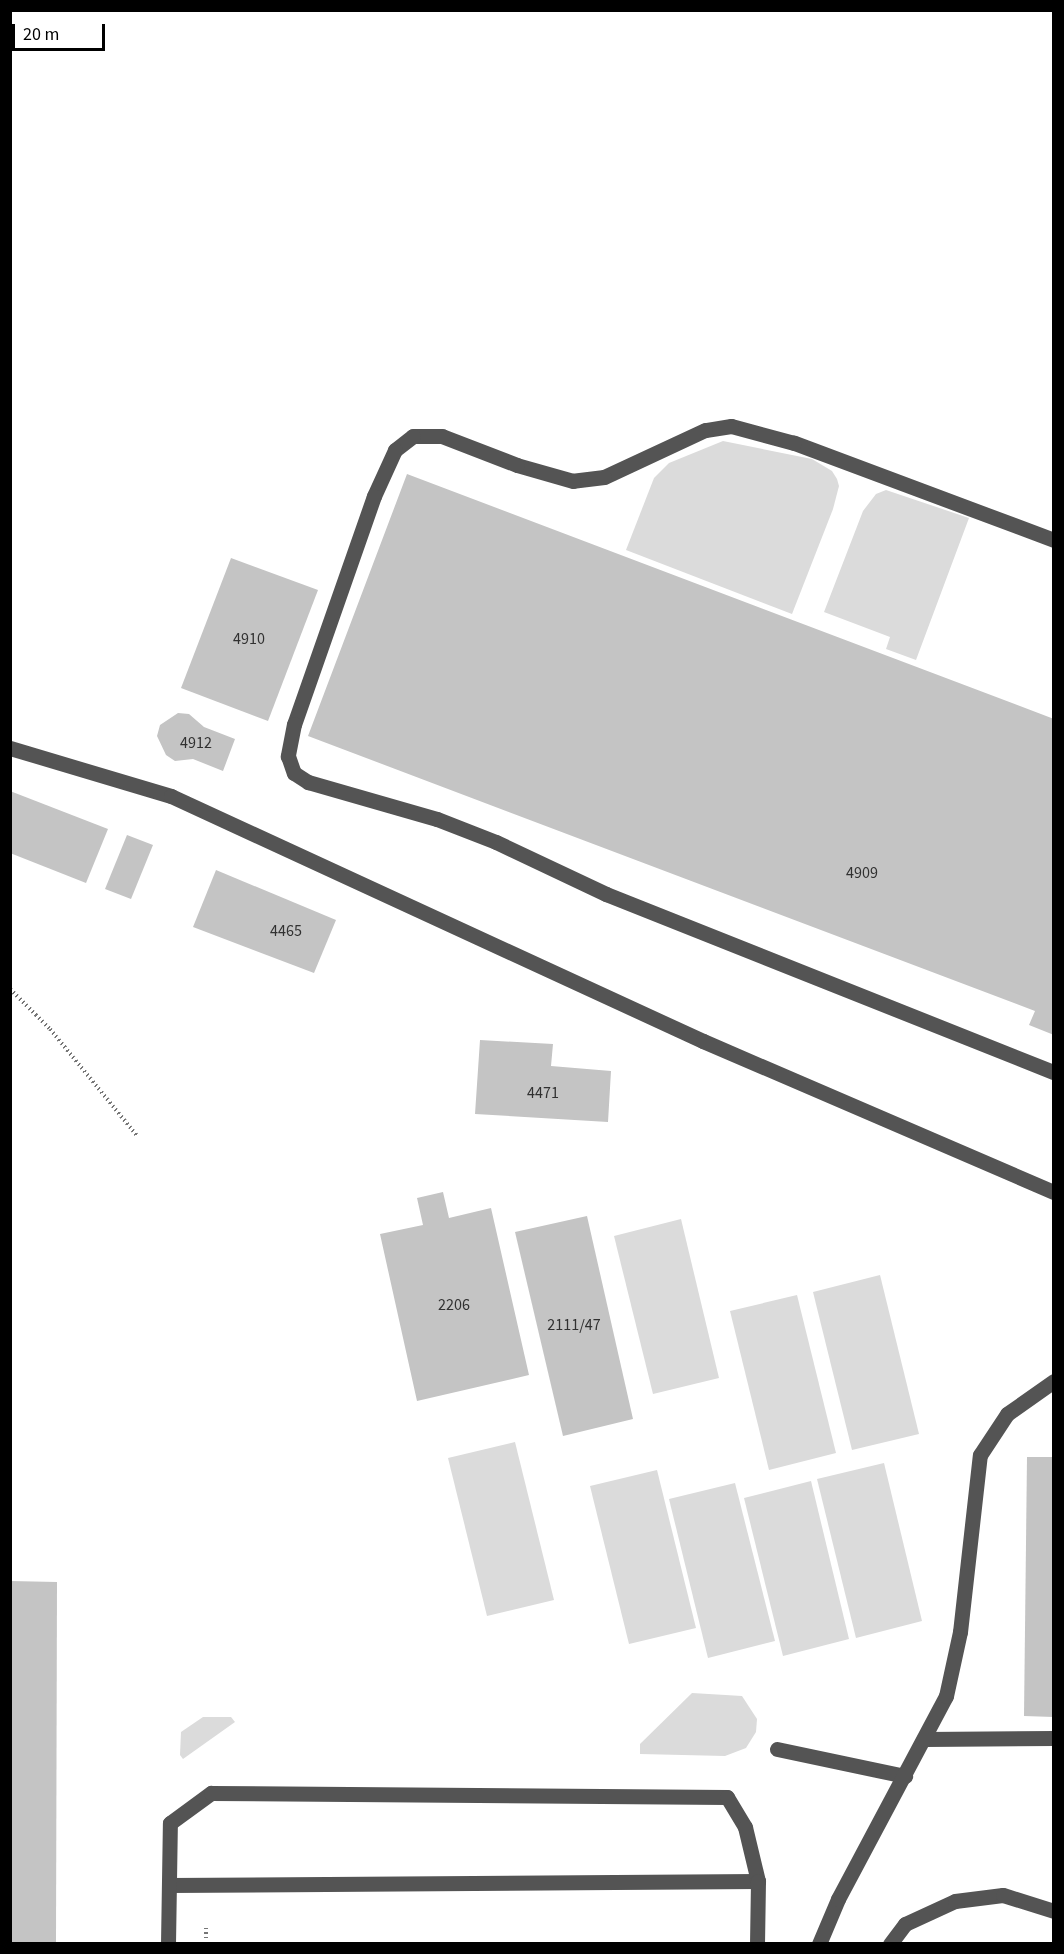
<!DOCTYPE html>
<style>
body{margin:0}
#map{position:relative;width:1064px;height:1954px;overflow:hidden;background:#fff;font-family:"Source Sans 3",sans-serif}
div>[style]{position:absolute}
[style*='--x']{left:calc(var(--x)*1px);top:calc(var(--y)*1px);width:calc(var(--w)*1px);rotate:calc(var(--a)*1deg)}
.green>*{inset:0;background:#dbdbdb}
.building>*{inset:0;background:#c4c4c4}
.path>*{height:4px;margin-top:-2px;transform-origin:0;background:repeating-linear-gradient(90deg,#767676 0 1.5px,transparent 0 4.5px)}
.minor>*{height:15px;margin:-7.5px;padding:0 7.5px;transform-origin:7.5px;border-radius:7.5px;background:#545454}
span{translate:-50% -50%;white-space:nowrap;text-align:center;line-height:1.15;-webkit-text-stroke:4.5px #fff;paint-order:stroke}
.number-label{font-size:16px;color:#313131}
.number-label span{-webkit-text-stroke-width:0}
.frame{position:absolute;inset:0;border:12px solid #000;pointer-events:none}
.scale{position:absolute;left:12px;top:24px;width:93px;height:27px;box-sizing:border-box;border:3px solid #000;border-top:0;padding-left:8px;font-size:18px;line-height:21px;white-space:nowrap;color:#000;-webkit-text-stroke:4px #fff;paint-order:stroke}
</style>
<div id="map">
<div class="green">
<div style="clip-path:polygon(723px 441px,812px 459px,832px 471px,837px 479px,839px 486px,833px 509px,792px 614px,626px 550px,654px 478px,669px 463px)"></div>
<div style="clip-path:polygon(886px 490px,969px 518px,916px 660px,886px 649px,890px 637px,824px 612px,863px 511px,876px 494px)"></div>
<div style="clip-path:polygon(681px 1219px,719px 1378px,653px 1394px,614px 1236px)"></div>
<div style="clip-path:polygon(880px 1275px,919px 1434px,852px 1450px,813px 1292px)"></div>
<div style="clip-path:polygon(797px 1295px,836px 1453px,769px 1470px,730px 1311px)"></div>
<div style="clip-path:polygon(515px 1442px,554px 1600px,487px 1616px,448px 1458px)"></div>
<div style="clip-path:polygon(884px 1463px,922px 1621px,856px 1638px,817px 1479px)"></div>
<div style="clip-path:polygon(657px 1470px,696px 1628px,629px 1644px,590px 1486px)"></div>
<div style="clip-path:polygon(811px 1481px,849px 1639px,783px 1656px,744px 1498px)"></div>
<div style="clip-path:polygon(735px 1483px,775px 1641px,708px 1658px,669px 1499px)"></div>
<div style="clip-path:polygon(692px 1693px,742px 1696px,757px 1719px,756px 1732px,746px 1748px,725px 1756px,640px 1754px,640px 1744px)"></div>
<div style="clip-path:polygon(203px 1717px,231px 1717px,235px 1722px,183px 1759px,180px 1755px,181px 1732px)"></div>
</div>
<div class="building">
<div style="clip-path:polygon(407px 474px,1054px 719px,1054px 1035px,1029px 1025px,1035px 1011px,308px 736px)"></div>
<div style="clip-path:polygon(231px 558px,318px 590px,268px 721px,181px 688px)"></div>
<div style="clip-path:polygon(178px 713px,189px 714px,204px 727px,235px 739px,223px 771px,193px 759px,175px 761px,166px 755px,157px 736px,160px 725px)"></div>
<div style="clip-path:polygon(10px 791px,108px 829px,86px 883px,10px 853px)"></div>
<div style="clip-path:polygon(127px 835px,153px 845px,131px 899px,105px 889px)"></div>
<div style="clip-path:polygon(216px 870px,336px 920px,314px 973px,193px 927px)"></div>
<div style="clip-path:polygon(480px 1040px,553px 1044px,551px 1066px,611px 1071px,608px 1122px,475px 1114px)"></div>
<div style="clip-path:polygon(443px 1192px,449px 1218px,491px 1208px,529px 1375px,417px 1401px,380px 1234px,423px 1225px,417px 1198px)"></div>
<div style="clip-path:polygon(587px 1216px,633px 1419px,563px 1436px,515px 1232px)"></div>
<div style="clip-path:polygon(1027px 1457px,1054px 1457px,1054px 1717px,1024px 1716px)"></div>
<div style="clip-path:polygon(10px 1581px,57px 1582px,56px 1944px,10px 1944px)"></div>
</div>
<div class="path">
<div style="--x:10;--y:989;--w:57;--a:45"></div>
<div style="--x:50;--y:1029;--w:139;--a:50.8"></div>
<div style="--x:206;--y:1938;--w:10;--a:-90"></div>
</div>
<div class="minor">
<div style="--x:1054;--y:540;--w:278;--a:-159.5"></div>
<div style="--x:794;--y:443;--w:65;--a:-164.9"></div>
<div style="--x:731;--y:426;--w:26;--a:171"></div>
<div style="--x:705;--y:430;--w:111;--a:155"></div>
<div style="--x:604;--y:477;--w:31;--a:173"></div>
<div style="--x:573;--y:481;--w:58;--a:-164.1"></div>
<div style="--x:517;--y:465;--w:80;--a:-158.9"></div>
<div style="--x:442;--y:436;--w:29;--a:180"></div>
<div style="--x:413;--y:436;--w:23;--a:142"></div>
<div style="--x:395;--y:450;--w:51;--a:114.5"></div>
<div style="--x:374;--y:496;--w:242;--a:109.3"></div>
<div style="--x:294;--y:724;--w:33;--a:101"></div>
<div style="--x:288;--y:756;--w:18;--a:71"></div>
<div style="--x:294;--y:773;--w:17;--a:33"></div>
<div style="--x:308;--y:782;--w:134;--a:16"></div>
<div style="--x:437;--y:819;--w:63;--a:21.3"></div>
<div style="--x:496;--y:842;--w:122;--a:25.3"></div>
<div style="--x:606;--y:894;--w:482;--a:21.7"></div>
<div style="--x:10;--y:748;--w:168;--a:16.6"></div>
<div style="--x:171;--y:796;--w:586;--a:24.73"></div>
<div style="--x:703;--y:1041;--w:382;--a:23.3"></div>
<div style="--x:925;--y:1739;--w:129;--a:-0.4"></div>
<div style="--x:777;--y:1749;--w:131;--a:11.9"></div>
<div style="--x:169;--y:1885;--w:589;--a:-0.39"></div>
<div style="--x:168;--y:1944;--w:121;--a:-89.1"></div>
<div style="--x:170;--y:1823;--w:51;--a:-36.2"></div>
<div style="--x:211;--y:1793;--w:516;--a:0.44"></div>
<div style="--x:727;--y:1797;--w:35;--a:59"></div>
<div style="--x:745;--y:1827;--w:56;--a:76.5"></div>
<div style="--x:758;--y:1881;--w:63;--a:90.9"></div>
<div style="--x:819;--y:1944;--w:49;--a:-67.1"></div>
<div style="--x:838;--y:1899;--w:230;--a:-62"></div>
<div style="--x:946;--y:1696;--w:66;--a:-77.7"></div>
<div style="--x:960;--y:1632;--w:178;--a:-83.6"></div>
<div style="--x:980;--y:1455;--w:49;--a:-56.6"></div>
<div style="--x:1007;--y:1414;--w:57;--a:-35.1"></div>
<div style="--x:890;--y:1944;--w:25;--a:-53"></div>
<div style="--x:905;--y:1924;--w:55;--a:-24.7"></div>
<div style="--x:955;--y:1901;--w:48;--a:-7.1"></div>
<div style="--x:1003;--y:1895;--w:53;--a:17.4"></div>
</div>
<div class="number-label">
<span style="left:249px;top:639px">4910</span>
<span style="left:196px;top:743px">4912</span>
<span style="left:862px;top:873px">4909</span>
<span style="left:286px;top:931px">4465</span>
<span style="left:543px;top:1093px">4471</span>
<span style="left:454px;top:1305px">2206</span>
<span style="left:574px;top:1325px">2111/47</span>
</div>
<div class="frame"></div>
<div class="scale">20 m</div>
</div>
